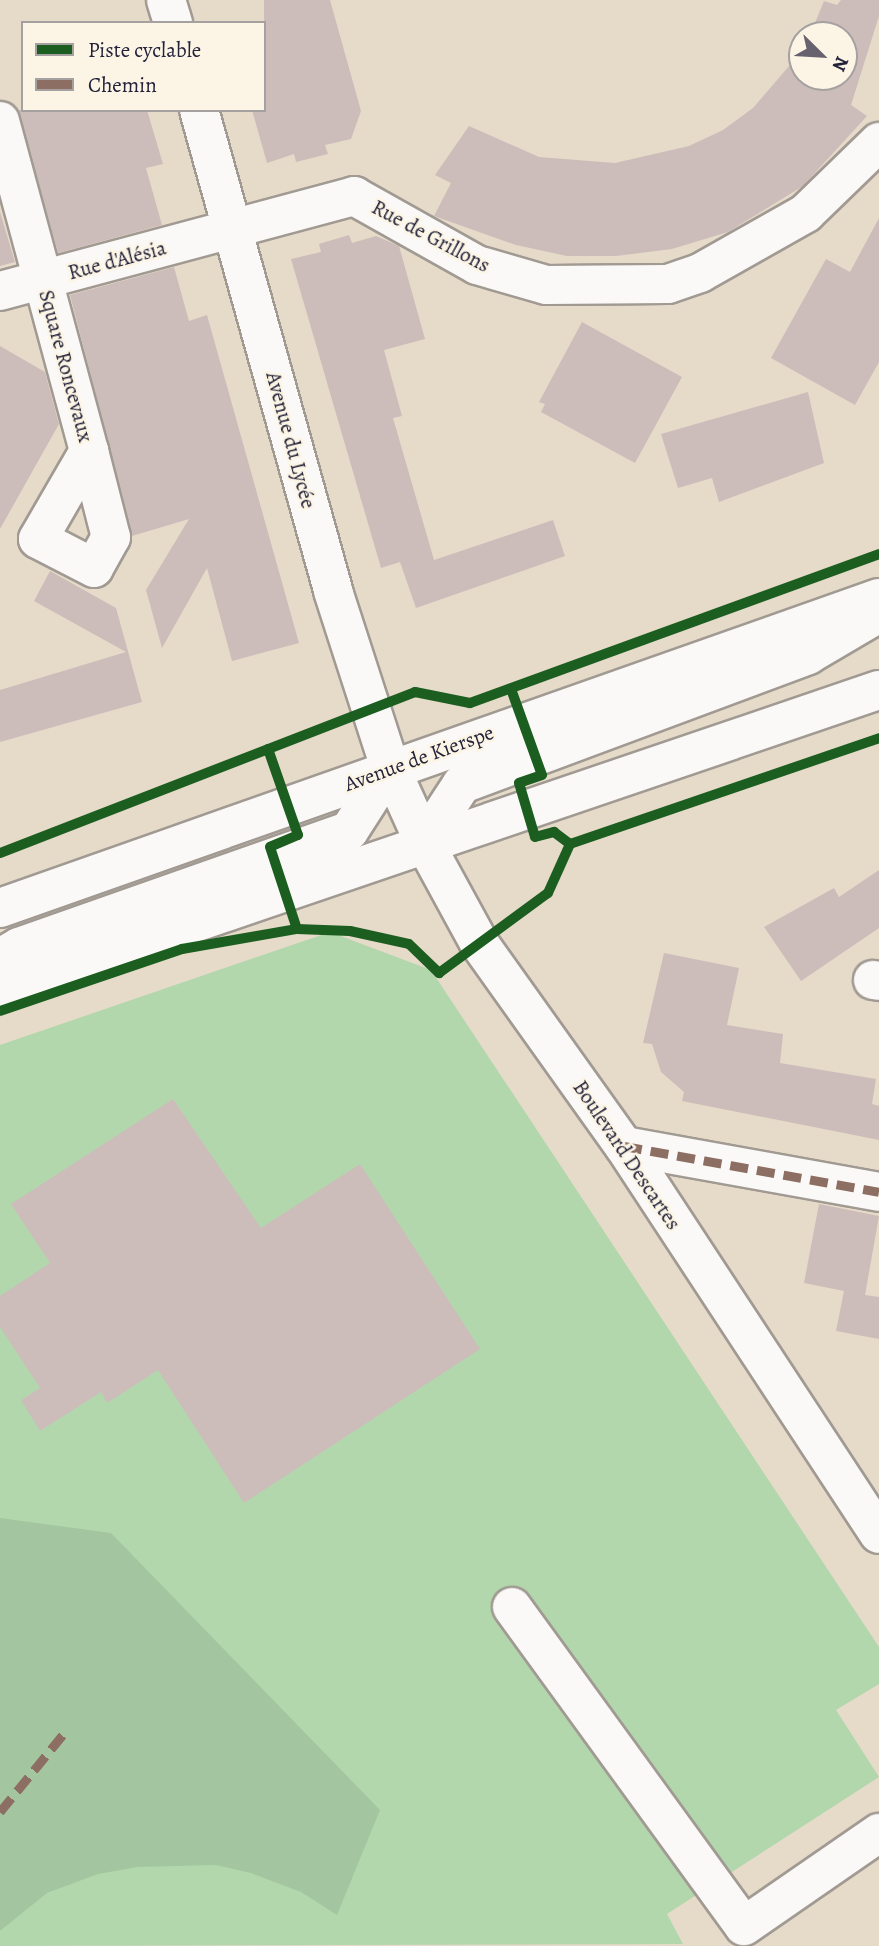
<!DOCTYPE html>
<meta charset="utf-8">
<style>
body{margin:0}
#map{position:relative;width:879px;height:1946px;overflow:hidden;background:#e6dac9;font-family:Alegreya,serif}
div>[style]{position:absolute}
[style*='--x']{left:calc(var(--x)*1px);top:calc(var(--y)*1px);width:calc(var(--w)*1px);rotate:calc(var(--a)*1deg)}
.green>*{inset:0;background:#b2d7ac}
.forest>*{inset:0;background:#a3c6a0}
.building>*{inset:0;background:#ccbdbb}
.roads{filter:drop-shadow(2px 0 #a19a93) drop-shadow(-2px 0 #a19a93) drop-shadow(0 2px #a19a93) drop-shadow(0 -2px #a19a93)}
.minor>*{height:38px;margin:-19px;padding:0 19px;transform-origin:19px;border-radius:19px;background:#fbf9f7}
.major>*{height:38px;margin:-19px;padding:0 19px;transform-origin:19px;border-radius:19px;background:#fbf9f7}
.quiet>*{height:9px;margin-top:-4.5px;transform-origin:0;background:repeating-linear-gradient(90deg,#8d6e63 0 18px,transparent 0 27px)}
.cycleway>*{height:10px;margin:-5px;padding:0 5px;transform-origin:5px;border-radius:5px;background:#1b5e20}
span{translate:-50% -50%;white-space:nowrap;text-align:center;line-height:1.15;-webkit-text-stroke:5px #fcf5e5;paint-order:stroke}
.street-label{font-size:21px;color:#22223b}
.legend{position:absolute;left:21px;top:21px;width:245px;height:91px;box-sizing:border-box;background:#fcf5e5;border:2px solid #a5a1a1;margin:0;padding:9px 12px;list-style:none;font-size:21px;color:#22223b}
.legend li{display:flex;align-items:center;gap:14px;height:35px}
.legend b{width:35px;border:2px solid #a5a1a1}
.north{position:absolute;left:788px;top:21px;width:70px;height:70px;box-sizing:border-box;background:#fcf5e5;border:2px solid #a5a1a1;border-radius:50%;rotate:114deg;font-size:19px;font-weight:700;line-height:28px;text-align:center;color:#22223b}
.north::after{content:'';display:block;margin:auto;width:24px;height:32px;background:#67626d;clip-path:polygon(50% 0,100% 100%,50% 72%,0 100%)}
</style>
<div id="map">
<div class="green">
<div style="clip-path:polygon(330px 932px,431px 970px,879px 1647px,879px 1684px,836px 1710px,879px 1777px,667px 1914px,683px 1944px,0 1946px,0 1931px,7px 1925px,0 1930px,0 1045px)"></div>
</div>
<div class="forest">
<div style="clip-path:polygon(0 1518px,111px 1533px,380px 1810px,337px 1915px,301px 1892px,251px 1873px,216px 1865px,138px 1867px,98px 1874px,47px 1893px,0 1931px)"></div>
</div>
<div class="building">
<div style="clip-path:polygon(264px 0,330px 0,361px 111px,351px 139px,325px 145px,328px 154px,296px 162px,294px 154px,267px 163px,252px 110px,264px 110px)"></div>
<div style="clip-path:polygon(841px 0,879px 0,879px 16px,851px 105px,867px 116px,803px 186px,728px 232px,672px 249px,616px 256px,567px 256px,516px 245px,434px 216px,451px 183px,435px 175px,469px 126px,539px 157px,615px 163px,689px 146px,723px 130px,753px 108px,802px 51px,802px 77px,844px 77px,844px 35px,810px 35px,824px 1px,837px 5px)"></div>
<div style="clip-path:polygon(18px 110px,147px 110px,163px 164px,146px 168px,162px 225px,58px 253px)"></div>
<div style="clip-path:polygon(0 212px,15px 262px,0 266px)"></div>
<div style="clip-path:polygon(879px 218px,879px 362px,855px 405px,771px 358px,826px 259px,850px 272px)"></div>
<div style="clip-path:polygon(349px 235px,352px 243px,376px 236px,399px 246px,425px 339px,384px 350px,402px 416px,393px 418px,434px 560px,553px 520px,565px 556px,416px 608px,400px 562px,381px 568px,291px 259px,321px 252px,319px 244px)"></div>
<div style="clip-path:polygon(174px 267px,189px 321px,207px 315px,299px 643px,232px 661px,207px 568px,162px 648px,146px 590px,189px 519px,132px 536px,70px 295px)"></div>
<div style="clip-path:polygon(582px 322px,682px 377px,635px 463px,541px 412px,545px 404px,539px 402px)"></div>
<div style="clip-path:polygon(0 346px,45px 372px,59px 424px,0 529px)"></div>
<div style="clip-path:polygon(808px 392px,824px 463px,719px 502px,712px 478px,678px 488px,661px 434px)"></div>
<div style="clip-path:polygon(50px 571px,116px 608px,142px 702px,0 742px,0 690px,126px 652px,34px 601px)"></div>
<div style="clip-path:polygon(879px 870px,879px 928px,801px 981px,764px 927px,834px 888px,839px 897px)"></div>
<div style="clip-path:polygon(664px 953px,739px 968px,727px 1025px,783px 1034px,780px 1063px,876px 1079px,872px 1104px,879px 1106px,879px 1140px,682px 1101px,684px 1092px,661px 1072px,652px 1044px,643px 1043px)"></div>
<div style="clip-path:polygon(173px 1099px,261px 1228px,360px 1164px,480px 1349px,244px 1503px,158px 1370px,107px 1403px,101px 1392px,40px 1431px,21px 1400px,40px 1388px,0 1327px,0 1296px,50px 1263px,11px 1204px)"></div>
<div style="clip-path:polygon(819px 1204px,879px 1216px,865px 1295px,879px 1297px,879px 1339px,836px 1331px,844px 1291px,804px 1283px)"></div>
</div>
<div class="roads">
<div class="minor">
<div style="--x:166;--y:0;--w:24;--a:73"></div>
<div style="--x:199;--y:110;--w:499;--a:74.4"></div>
<div style="--x:333;--y:591;--w:185;--a:72.1"></div>
<div style="--x:390;--y:767;--w:82;--a:65.6"></div>
<div style="--x:424;--y:842;--w:115;--a:61.4"></div>
<div style="--x:479;--y:943;--w:249;--a:54.5"></div>
<div style="--x:624;--y:1146;--w:464;--a:56.7"></div>
<div style="--x:0;--y:121;--w:342;--a:74.9"></div>
<div style="--x:89;--y:451;--w:89;--a:75.7"></div>
<div style="--x:111;--y:537;--w:35;--a:119"></div>
<div style="--x:94;--y:568;--w:63;--a:-152.6"></div>
<div style="--x:38;--y:539;--w:102;--a:-59.9"></div>
<div style="--x:0;--y:291;--w:367;--a:-15"></div>
<div style="--x:354;--y:196;--w:141;--a:29.3"></div>
<div style="--x:477;--y:265;--w:72;--a:16.2"></div>
<div style="--x:546;--y:285;--w:122;--a:-0.5"></div>
<div style="--x:668;--y:284;--w:34;--a:-19"></div>
<div style="--x:700;--y:273;--w:122;--a:-29.5"></div>
<div style="--x:806;--y:213;--w:102;--a:-44.2"></div>
<div style="--x:873;--y:980;--w:6;--a:9"></div>
<div style="--x:624;--y:1146;--w:259;--a:10.2"></div>
<div style="--x:512;--y:1607;--w:394;--a:54"></div>
<div style="--x:744;--y:1926;--w:164;--a:-34.6"></div>
</div>
<div class="major">
<div style="--x:424;--y:842;--w:69;--a:-56.8"></div>
<div style="--x:462;--y:784;--w:369;--a:-20.4"></div>
<div style="--x:808;--y:655;--w:71;--a:-30.5"></div>
<div style="--x:0;--y:908;--w:932;--a:-19.43"></div>
<div style="--x:0;--y:958;--w:22;--a:-30"></div>
<div style="--x:19;--y:947;--w:350;--a:-19.4"></div>
<div style="--x:349;--y:831;--w:76;--a:-57.4"></div>
<div style="--x:0;--y:989;--w:928;--a:-18.79"></div>
</div>
</div>
<div class="quiet">
<div style="--x:624;--y:1146;--w:259;--a:10.2"></div>
<div style="--x:0;--y:1812;--w:103;--a:-50.9"></div>
</div>
<div class="cycleway">
<div style="--x:511;--y:689;--w:91;--a:70.2"></div>
<div style="--x:542;--y:775;--w:24;--a:161"></div>
<div style="--x:519;--y:783;--w:56;--a:73.5"></div>
<div style="--x:535;--y:837;--w:20;--a:-15"></div>
<div style="--x:554;--y:832;--w:20;--a:37"></div>
<div style="--x:268;--y:749;--w:91;--a:70.8"></div>
<div style="--x:298;--y:835;--w:30;--a:157"></div>
<div style="--x:270;--y:847;--w:86;--a:71.8"></div>
<div style="--x:0;--y:853;--w:445;--a:-21.2"></div>
<div style="--x:415;--y:692;--w:56;--a:11.3"></div>
<div style="--x:470;--y:703;--w:435;--a:-20"></div>
<div style="--x:0;--y:1011;--w:192;--a:-18.8"></div>
<div style="--x:182;--y:949;--w:117;--a:-9.9"></div>
<div style="--x:297;--y:929;--w:53;--a:2.2"></div>
<div style="--x:350;--y:931;--w:60;--a:12.4"></div>
<div style="--x:409;--y:944;--w:42;--a:44"></div>
<div style="--x:439;--y:973;--w:135;--a:-36.3"></div>
<div style="--x:548;--y:893;--w:54;--a:-65.8"></div>
<div style="--x:570;--y:844;--w:327;--a:-18.9"></div>
</div>
<div class="street-label">
<span style="left:431px;top:236px;rotate:28deg">Rue de Grillons</span>
<span style="left:117px;top:260px;rotate:-15deg">Rue d'Alésia</span>
<span style="left:66px;top:366px;rotate:75deg">Square Roncevaux</span>
<span style="left:291px;top:440px;rotate:75deg">Avenue du Lycée</span>
<span style="left:419px;top:758px;rotate:-20deg">Avenue de Kierspe</span>
<span style="left:627px;top:1155px;rotate:56deg">Boulevard Descartes</span>
</div>
<ul class="legend">
<li><b style="height:9px;background:#1b5e20"></b>Piste cyclable</li>
<li><b style="height:9px;background:#8d6e63"></b>Chemin</li>
</ul>
<div class="north">N</div>
</div>
